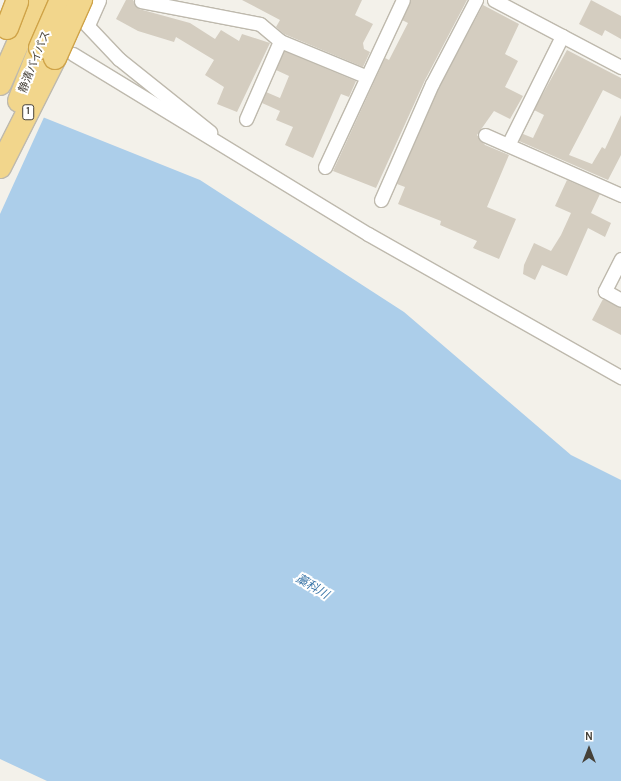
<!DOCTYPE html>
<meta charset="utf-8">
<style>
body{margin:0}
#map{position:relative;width:621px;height:781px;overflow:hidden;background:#f3f1ea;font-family:Karla,"Noto Sans JP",sans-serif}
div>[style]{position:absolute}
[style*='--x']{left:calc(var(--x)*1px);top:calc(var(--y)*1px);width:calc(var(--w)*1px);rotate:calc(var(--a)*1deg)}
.water>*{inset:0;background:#acceea}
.pier>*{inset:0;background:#f3f1ea}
.building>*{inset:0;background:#d4cdc0}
.roads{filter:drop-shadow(1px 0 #beb9ad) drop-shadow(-1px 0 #beb9ad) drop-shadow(0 1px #beb9ad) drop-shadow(0 -1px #beb9ad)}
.minor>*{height:13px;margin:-6.5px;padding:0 6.5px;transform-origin:6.5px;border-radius:6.5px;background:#fff}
.trunk>*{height:22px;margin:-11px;padding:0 11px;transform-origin:11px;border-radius:11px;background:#f2d68c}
.bridges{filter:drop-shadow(1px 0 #cfa348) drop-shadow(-1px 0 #cfa348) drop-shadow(0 1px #cfa348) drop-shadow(0 -1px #cfa348)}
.trunk-bridge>*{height:22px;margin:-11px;padding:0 11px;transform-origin:11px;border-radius:11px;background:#f2d68c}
span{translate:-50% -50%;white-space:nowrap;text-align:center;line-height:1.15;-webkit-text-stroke:4px #fff;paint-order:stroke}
.shield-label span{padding:1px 3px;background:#fff;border:1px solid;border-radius:3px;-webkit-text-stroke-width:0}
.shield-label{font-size:10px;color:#464138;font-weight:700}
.street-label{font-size:11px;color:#464138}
.water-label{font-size:12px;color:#3b76a8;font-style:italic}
.north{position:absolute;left:569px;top:729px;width:40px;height:40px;-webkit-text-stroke:3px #fff;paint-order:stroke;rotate:0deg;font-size:11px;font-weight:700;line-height:16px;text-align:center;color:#464138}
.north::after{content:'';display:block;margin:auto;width:14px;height:18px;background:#464138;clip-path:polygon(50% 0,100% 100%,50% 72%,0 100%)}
</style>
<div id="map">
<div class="water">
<div style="clip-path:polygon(0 100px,200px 180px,404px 312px,571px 455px,621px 480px,621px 781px,47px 781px,0 759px)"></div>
</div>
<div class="pier">
<div style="clip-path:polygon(0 98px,45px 115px,0 214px)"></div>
</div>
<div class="building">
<div style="clip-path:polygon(126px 0,133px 0,139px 9px,190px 23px,215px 39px,221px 30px,239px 41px,242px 34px,270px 43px,237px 112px,217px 104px,224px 87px,205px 75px,214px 60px,176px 37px,174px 42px,138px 31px,116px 19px)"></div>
<div style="clip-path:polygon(242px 0,362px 0,355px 15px,373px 24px,363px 43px,364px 49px,370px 52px,363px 67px,284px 34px,276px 27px,280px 20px)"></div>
<div style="clip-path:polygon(411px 0,467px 0,425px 80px,376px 188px,333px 171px,385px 58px,389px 60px,408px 23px,402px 20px)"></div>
<div style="clip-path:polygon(591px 0,621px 16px,621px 39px,605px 30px,602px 36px,579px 24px)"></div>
<div style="clip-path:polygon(483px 5px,519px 24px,505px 54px,518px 61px,505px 87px,523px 96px,510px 119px,494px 111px,477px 135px,485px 145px,509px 155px,487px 207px,516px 219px,499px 259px,473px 248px,477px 241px,440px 225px,441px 221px,398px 204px,405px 187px,397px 184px,439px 87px)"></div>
<div style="clip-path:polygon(567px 50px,621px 78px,621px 99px,603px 90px,569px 155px,592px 164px,602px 147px,605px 149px,621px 115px,621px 155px,608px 180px,519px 141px,523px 134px,533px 138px,544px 115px,534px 110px)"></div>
<div style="clip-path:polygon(284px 51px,356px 81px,349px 97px,341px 94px,313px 158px,285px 145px,293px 127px,276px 120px,280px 111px,262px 103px,266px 92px,280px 98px,289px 76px,276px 70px)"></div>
<div style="clip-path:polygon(567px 180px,600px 194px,591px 213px,611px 223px,605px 237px,588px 228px,567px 276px,542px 265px,535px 280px,523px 274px,524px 265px,534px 243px,551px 251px,561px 235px,571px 213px,555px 206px)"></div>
<div style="clip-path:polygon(603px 299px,621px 308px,621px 335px,592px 320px)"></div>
</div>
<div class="roads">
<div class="minor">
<div style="--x:494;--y:0;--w:144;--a:27.8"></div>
<div style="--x:141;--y:1;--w:121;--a:10.9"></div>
<div style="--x:260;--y:24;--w:26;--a:40"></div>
<div style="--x:280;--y:41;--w:92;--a:22.4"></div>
<div style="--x:82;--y:20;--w:54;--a:46.5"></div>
<div style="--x:119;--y:59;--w:117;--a:38.7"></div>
<div style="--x:88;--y:25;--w:27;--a:-66"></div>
<div style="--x:73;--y:54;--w:346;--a:31.4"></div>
<div style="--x:368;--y:234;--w:291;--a:29.5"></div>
<div style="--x:246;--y:119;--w:85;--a:-66.4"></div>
<div style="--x:485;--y:135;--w:149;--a:23.8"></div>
<div style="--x:508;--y:145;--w:122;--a:-63.6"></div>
<div style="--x:325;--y:167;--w:184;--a:-65"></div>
<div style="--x:381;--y:200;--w:127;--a:-66.3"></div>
<div style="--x:432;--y:84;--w:95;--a:-62.4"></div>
<div style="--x:621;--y:259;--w:36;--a:117"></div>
<div style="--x:605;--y:291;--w:18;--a:29"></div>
</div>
<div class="trunk">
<div style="--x:0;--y:84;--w:92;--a:-66.2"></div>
<div style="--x:19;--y:101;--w:57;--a:-68.4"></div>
<div style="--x:0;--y:167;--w:122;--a:-63.2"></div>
</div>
</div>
<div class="bridges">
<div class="trunk-bridge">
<div style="--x:7;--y:28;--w:28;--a:-69"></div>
<div style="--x:40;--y:48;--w:52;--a:-66.4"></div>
<div style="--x:55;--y:58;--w:64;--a:-65.9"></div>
</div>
</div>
<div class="shield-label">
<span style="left:28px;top:112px">1</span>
</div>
<div class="street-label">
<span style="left:35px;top:62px;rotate:-68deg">静清バイパス</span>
</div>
<div class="water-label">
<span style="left:312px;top:587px;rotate:31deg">藁科川</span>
</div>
<div class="north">N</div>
</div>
